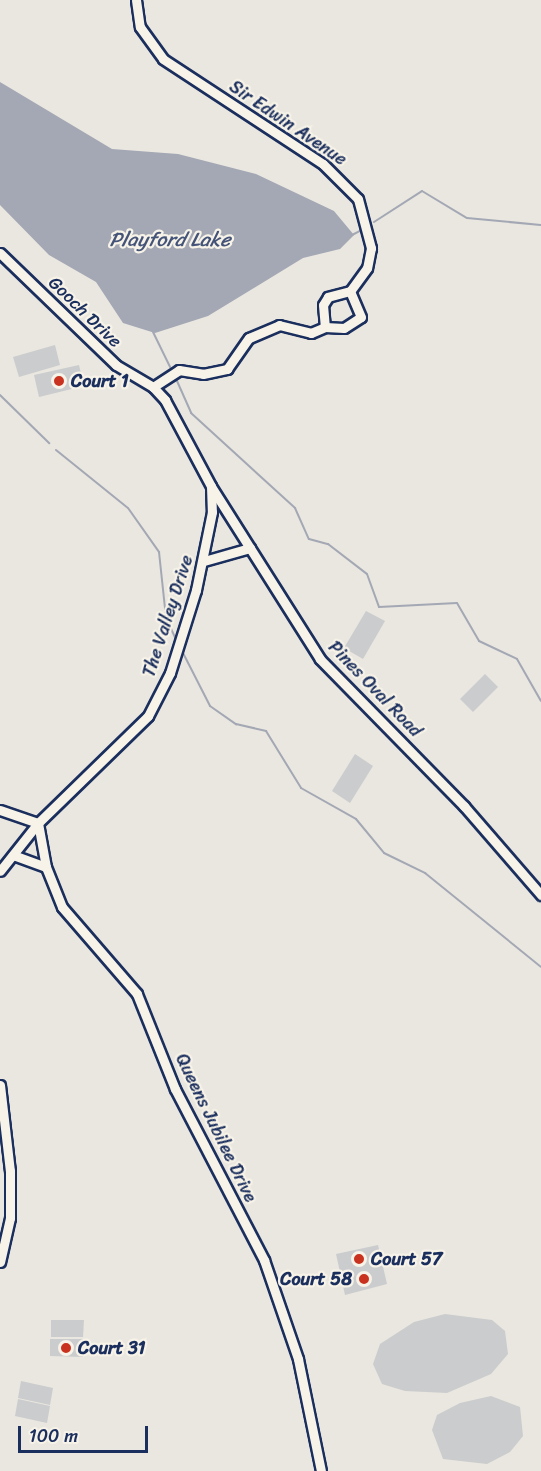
<!DOCTYPE html>
<style>
body{margin:0}
#map{position:relative;width:541px;height:1471px;overflow:hidden;background:#eae7e0;font-family:Sriracha,sans-serif}
div>[style]{position:absolute}
[style*='--x']{left:calc(var(--x)*1px);top:calc(var(--y)*1px);width:calc(var(--w)*1px);rotate:calc(var(--a)*1deg)}
.green>*{inset:0;background:#cbcccd}
.water>*{inset:0;background:#a3a8b4}
.stream>*{height:2px;margin:-1px;padding:0 1px;transform-origin:1px;border-radius:1px;background:#a3a8b4}
.roads{filter:drop-shadow(2px 0 #1b2f5e) drop-shadow(-2px 0 #1b2f5e) drop-shadow(0 2px #1b2f5e) drop-shadow(0 -2px #1b2f5e)}
.minor>*{height:9px;margin:-4.5px;padding:0 4.5px;transform-origin:4.5px;border-radius:4.5px;background:#f7f3e8}
.dots>*{width:16px;height:16px;translate:-50% -50%;box-sizing:border-box;border:3px solid #f7f3e8;border-radius:50%}
span{translate:-50% -50%;white-space:nowrap;text-align:center;line-height:1.15;-webkit-text-stroke:4.5px #f7f3e8;paint-order:stroke}
.street-label{font-size:18px;color:#1b2f5e}
.poi-label{font-size:18px;color:#1b2f5e;font-weight:700}
.left{translate:0 -50%;text-align:left}
.right{translate:-100% -50%;text-align:right}
.water-label{font-size:20px;color:#445378;font-style:italic}
.scale{position:absolute;left:18px;top:1426px;width:130px;height:27px;box-sizing:border-box;border:3px solid #1b2f5e;border-top:0;padding-left:8px;font-size:18px;line-height:21px;white-space:nowrap;color:#1b2f5e;-webkit-text-stroke:4px #f7f3e8;paint-order:stroke}
</style>
<div id="map">
<div class="green">
<div style="clip-path:polygon(55px 345px,60px 365px,19px 377px,13px 357px)"></div>
<div style="clip-path:polygon(79px 365px,84px 386px,39px 397px,34px 375px)"></div>
<div style="clip-path:polygon(366px 611px,385px 621px,363px 659px,344px 648px)"></div>
<div style="clip-path:polygon(485px 674px,498px 687px,473px 712px,460px 699px)"></div>
<div style="clip-path:polygon(355px 754px,373px 766px,350px 803px,332px 791px)"></div>
<div style="clip-path:polygon(378px 1245px,387px 1284px,345px 1295px,336px 1254px)"></div>
<div style="clip-path:polygon(445px 1314px,492px 1320px,505px 1331px,508px 1354px,491px 1374px,447px 1393px,405px 1391px,382px 1384px,373px 1364px,380px 1344px,414px 1322px)"></div>
<div style="clip-path:polygon(51px 1320px,84px 1320px,83px 1337px,51px 1337px)"></div>
<div style="clip-path:polygon(50px 1339px,83px 1339px,83px 1357px,50px 1356px)"></div>
<div style="clip-path:polygon(21px 1381px,53px 1388px,50px 1405px,18px 1398px)"></div>
<div style="clip-path:polygon(491px 1396px,520px 1407px,523px 1436px,510px 1452px,487px 1464px,443px 1459px,432px 1430px,437px 1415px,460px 1403px)"></div>
<div style="clip-path:polygon(18px 1399px,50px 1406px,47px 1423px,15px 1416px)"></div>
</div>
<div class="water">
<div style="clip-path:polygon(0 82px,112px 149px,178px 154px,256px 174px,334px 211px,354px 235px,340px 249px,303px 258px,208px 316px,155px 333px,123px 323px,96px 282px,49px 255px,0 205px)"></div>
</div>
<div class="stream">
<div style="--x:374;--y:222;--w:57;--a:-32.9"></div>
<div style="--x:422;--y:191;--w:52;--a:31"></div>
<div style="--x:467;--y:218;--w:74;--a:5.4"></div>
<div style="--x:352;--y:235;--w:9;--a:-27"></div>
<div style="--x:153;--y:332;--w:39;--a:64"></div>
<div style="--x:177;--y:381;--w:35;--a:66"></div>
<div style="--x:191;--y:413;--w:141;--a:42.4"></div>
<div style="--x:295;--y:508;--w:34;--a:66"></div>
<div style="--x:309;--y:539;--w:20;--a:15"></div>
<div style="--x:328;--y:544;--w:49;--a:37.6"></div>
<div style="--x:367;--y:574;--w:35;--a:70"></div>
<div style="--x:379;--y:607;--w:78;--a:-2.9"></div>
<div style="--x:457;--y:603;--w:44;--a:59.9"></div>
<div style="--x:479;--y:641;--w:42;--a:25.3"></div>
<div style="--x:517;--y:659;--w:48;--a:60.3"></div>
<div style="--x:0;--y:395;--w:69;--a:44.4"></div>
<div style="--x:56;--y:450;--w:92;--a:38.9"></div>
<div style="--x:128;--y:508;--w:54;--a:54.8"></div>
<div style="--x:159;--y:552;--w:66;--a:83.9"></div>
<div style="--x:166;--y:618;--w:23;--a:65"></div>
<div style="--x:181;--y:649;--w:64;--a:63"></div>
<div style="--x:210;--y:706;--w:32;--a:35"></div>
<div style="--x:236;--y:724;--w:31;--a:13"></div>
<div style="--x:266;--y:731;--w:67;--a:58.4"></div>
<div style="--x:301;--y:788;--w:63;--a:29.4"></div>
<div style="--x:356;--y:819;--w:44;--a:50.5"></div>
<div style="--x:384;--y:853;--w:46;--a:26"></div>
<div style="--x:425;--y:873;--w:149;--a:39"></div>
</div>
<div class="roads">
<div class="minor">
<div style="--x:136;--y:0;--w:27;--a:82"></div>
<div style="--x:140;--y:27;--w:39;--a:54"></div>
<div style="--x:163;--y:59;--w:191;--a:33.3"></div>
<div style="--x:323;--y:164;--w:49;--a:45"></div>
<div style="--x:358;--y:199;--w:51;--a:75.1"></div>
<div style="--x:371;--y:248;--w:20;--a:101"></div>
<div style="--x:367;--y:268;--w:29;--a:126"></div>
<div style="--x:350;--y:291;--w:23;--a:165"></div>
<div style="--x:328;--y:297;--w:9;--a:122"></div>
<div style="--x:323;--y:305;--w:22;--a:85"></div>
<div style="--x:0;--y:253;--w:161;--a:44"></div>
<div style="--x:116;--y:365;--w:43;--a:30.7"></div>
<div style="--x:153;--y:387;--w:18;--a:47"></div>
<div style="--x:165;--y:400;--w:98;--a:61.9"></div>
<div style="--x:211;--y:486;--w:26;--a:88"></div>
<div style="--x:212;--y:512;--w:80;--a:101.6"></div>
<div style="--x:196;--y:590;--w:87;--a:107.4"></div>
<div style="--x:170;--y:673;--w:48;--a:117.1"></div>
<div style="--x:148;--y:716;--w:153;--a:135.8"></div>
<div style="--x:38;--y:823;--w:61;--a:128.4"></div>
<div style="--x:325;--y:327;--w:19;--a:3"></div>
<div style="--x:344;--y:328;--w:20;--a:-33"></div>
<div style="--x:361;--y:317;--w:28;--a:-113"></div>
<div style="--x:153;--y:387;--w:31;--a:-33"></div>
<div style="--x:179;--y:370;--w:24;--a:9"></div>
<div style="--x:203;--y:374;--w:25;--a:-12"></div>
<div style="--x:227;--y:369;--w:38;--a:-55"></div>
<div style="--x:249;--y:338;--w:33;--a:-23"></div>
<div style="--x:279;--y:325;--w:33;--a:14"></div>
<div style="--x:311;--y:333;--w:15;--a:-23"></div>
<div style="--x:212;--y:488;--w:202;--a:57.7"></div>
<div style="--x:320;--y:659;--w:206;--a:45.6"></div>
<div style="--x:464;--y:806;--w:118;--a:49.1"></div>
<div style="--x:204;--y:561;--w:48;--a:-15.8"></div>
<div style="--x:0;--y:810;--w:40;--a:18.9"></div>
<div style="--x:38;--y:823;--w:45;--a:79.7"></div>
<div style="--x:46;--y:867;--w:43;--a:68.2"></div>
<div style="--x:62;--y:907;--w:115;--a:49.2"></div>
<div style="--x:137;--y:994;--w:102;--a:68.2"></div>
<div style="--x:175;--y:1089;--w:193;--a:62.5"></div>
<div style="--x:264;--y:1260;--w:105;--a:71"></div>
<div style="--x:298;--y:1359;--w:114;--a:78.4"></div>
<div style="--x:13;--y:855;--w:35;--a:20"></div>
<div style="--x:0;--y:1085;--w:87;--a:83.4"></div>
<div style="--x:10;--y:1171;--w:47;--a:90"></div>
<div style="--x:10;--y:1218;--w:45;--a:102.8"></div>
</div>
</div>
<div class="dots">
<div style="left:59px;top:381px;background:#c8321e"></div>
<div style="left:359px;top:1259px;background:#c8321e"></div>
<div style="left:364px;top:1279px;background:#c8321e"></div>
<div style="left:66px;top:1348px;background:#c8321e"></div>
</div>
<div class="street-label">
<span style="left:288px;top:123px;rotate:34deg">Sir Edwin Avenue</span>
<span style="left:85px;top:312px;rotate:44deg">Gooch Drive</span>
<span style="left:168px;top:616px;rotate:-72deg">The Valley Drive</span>
<span style="left:375px;top:689px;rotate:46deg">Pines Oval Road</span>
<span style="left:216px;top:1128px;rotate:64deg">Queens Jubilee Drive</span>
</div>
<div class="poi-label">
<span class="left" style="left:71px;top:381px">Court 1</span>
<span class="left" style="left:371px;top:1259px">Court 57</span>
<span class="right" style="left:352px;top:1279px">Court 58</span>
<span class="left" style="left:78px;top:1348px">Court 31</span>
</div>
<div class="water-label">
<span style="left:170px;top:239px">Playford Lake</span>
</div>
<div class="scale">100 m</div>
</div>
